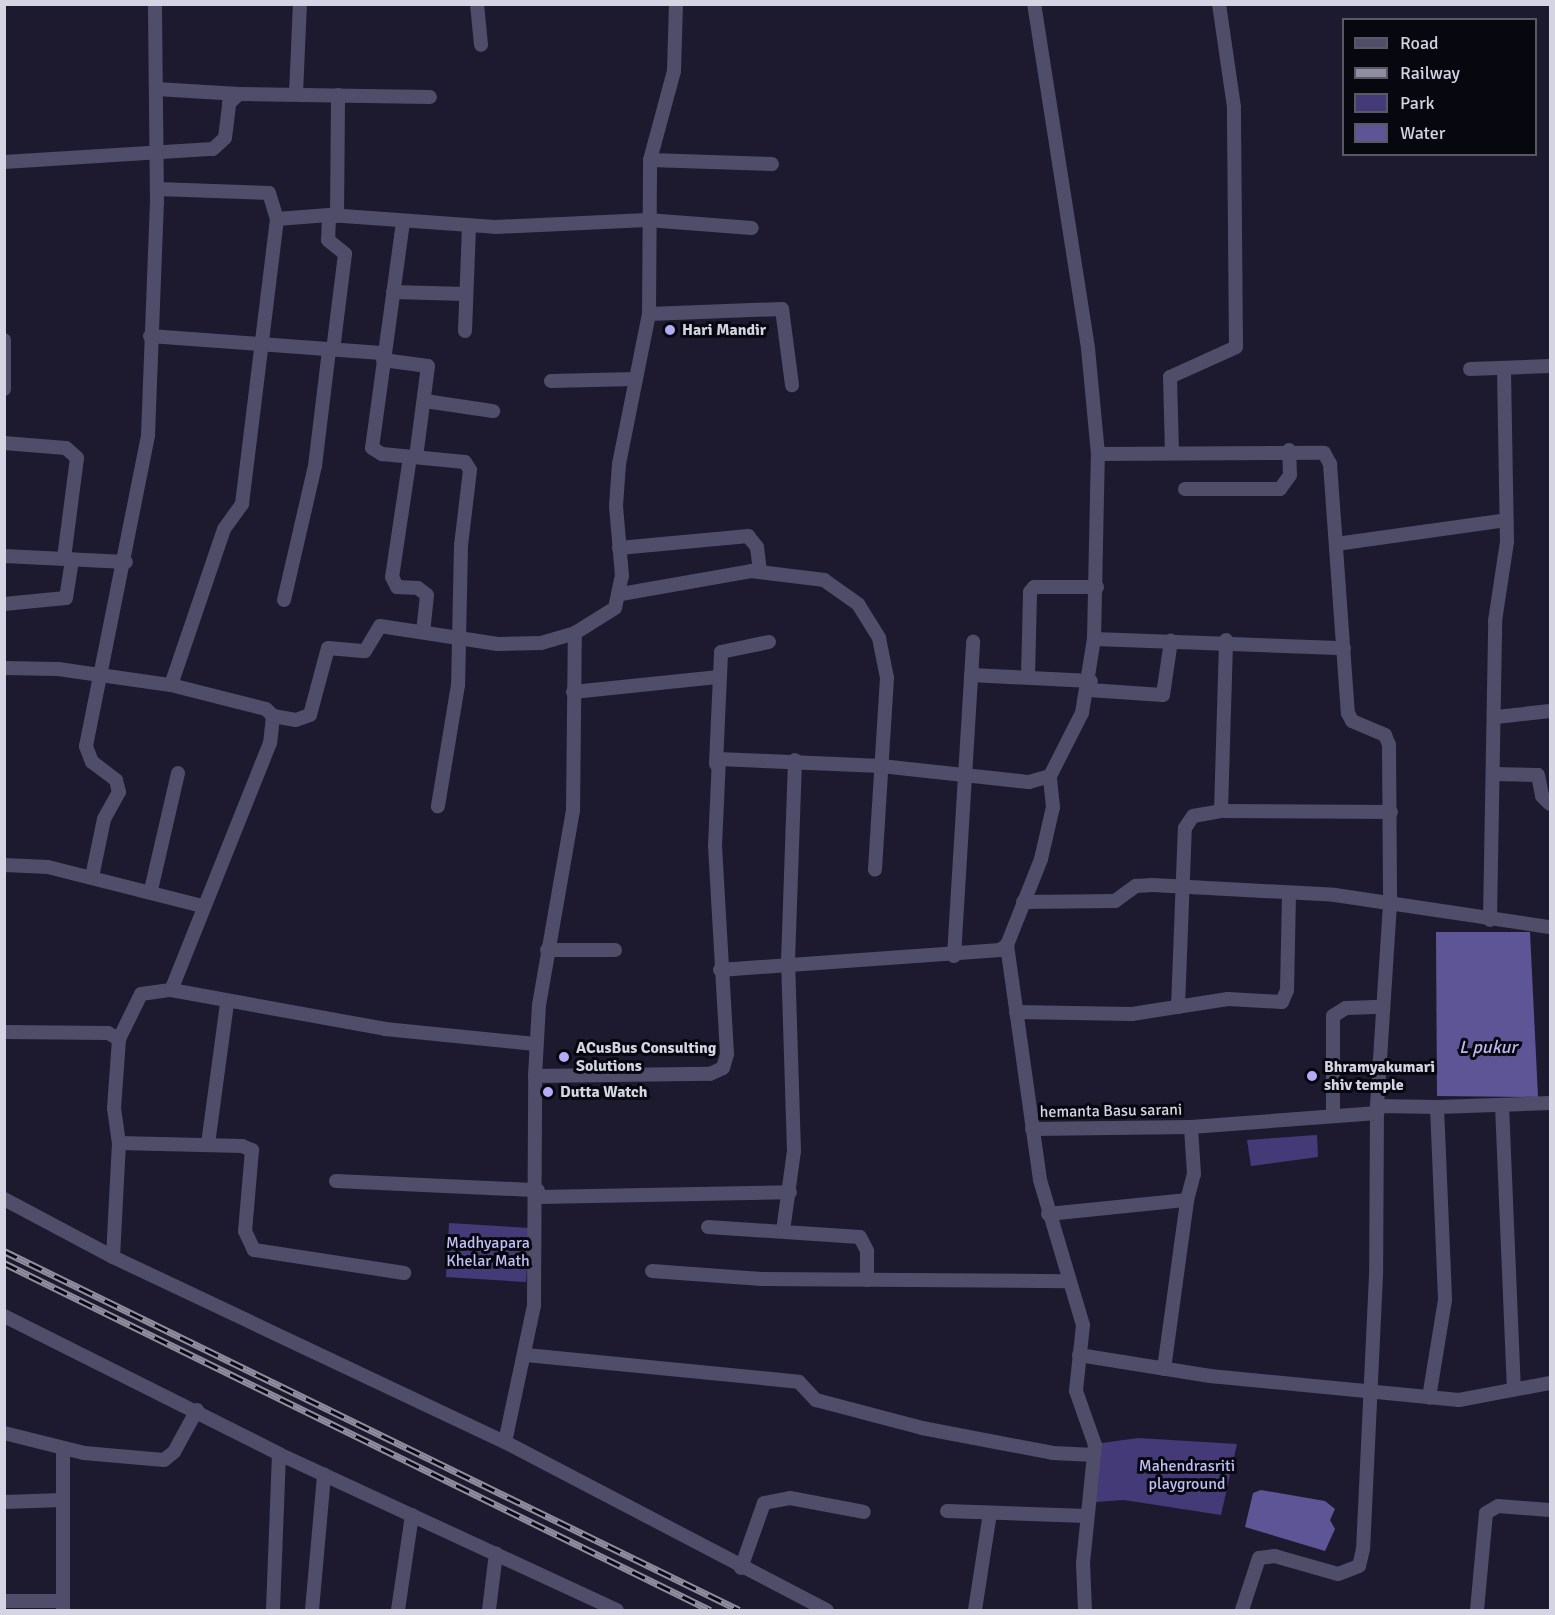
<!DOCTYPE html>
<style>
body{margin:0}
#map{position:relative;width:1555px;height:1615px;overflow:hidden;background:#1d1a2f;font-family:Signika,sans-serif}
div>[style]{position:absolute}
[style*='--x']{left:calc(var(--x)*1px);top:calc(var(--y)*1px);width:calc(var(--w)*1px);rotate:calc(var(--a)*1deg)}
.green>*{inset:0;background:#443a78}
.water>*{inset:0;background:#5e5596}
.minor>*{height:14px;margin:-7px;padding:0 7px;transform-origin:7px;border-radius:7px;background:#4f4d69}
.rail>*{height:7px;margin-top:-3.5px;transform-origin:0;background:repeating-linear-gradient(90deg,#07070f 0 14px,#8f8d9e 0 28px);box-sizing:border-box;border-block:2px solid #8f8d9e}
.dots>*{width:16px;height:16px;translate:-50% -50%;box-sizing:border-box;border:3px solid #07070f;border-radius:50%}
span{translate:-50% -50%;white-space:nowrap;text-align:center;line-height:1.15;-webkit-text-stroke:6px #07070f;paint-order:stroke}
.poi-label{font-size:16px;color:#d5d4e3;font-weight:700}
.left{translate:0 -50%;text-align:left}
.street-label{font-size:16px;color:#d5d4e3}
.park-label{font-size:16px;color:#c2bef6}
.water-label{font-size:18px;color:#bcb8f0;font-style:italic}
.frame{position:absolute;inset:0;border:6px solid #d5d4e3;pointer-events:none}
.legend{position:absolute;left:1342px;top:18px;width:195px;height:138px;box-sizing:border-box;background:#07070f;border:2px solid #595964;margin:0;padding:8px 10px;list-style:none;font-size:18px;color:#d5d4e3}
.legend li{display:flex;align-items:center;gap:12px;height:30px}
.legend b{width:30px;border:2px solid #595964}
</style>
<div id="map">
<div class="green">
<div style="clip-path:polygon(1317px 1135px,1318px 1157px,1251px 1166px,1247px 1140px)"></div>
<div style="clip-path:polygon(449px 1223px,530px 1228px,526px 1282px,446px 1277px)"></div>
<div style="clip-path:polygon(1138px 1438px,1237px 1444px,1221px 1515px,1124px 1500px,1095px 1502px,1102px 1443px)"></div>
</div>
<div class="water">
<div style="clip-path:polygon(1436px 932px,1530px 932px,1538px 1097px,1437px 1096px)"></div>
<div style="clip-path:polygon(1261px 1490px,1325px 1501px,1335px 1509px,1330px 1520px,1335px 1529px,1325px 1551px,1245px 1527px,1253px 1493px)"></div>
</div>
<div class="minor">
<div style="--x:477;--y:4;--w:41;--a:84.4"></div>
<div style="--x:156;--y:89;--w:83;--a:3.4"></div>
<div style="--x:296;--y:94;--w:90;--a:-87.5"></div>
<div style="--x:650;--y:160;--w:122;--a:1.9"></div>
<div style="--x:4;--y:162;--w:209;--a:-3.6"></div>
<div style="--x:213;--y:149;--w:16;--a:-43"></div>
<div style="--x:225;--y:138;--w:35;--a:-83"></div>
<div style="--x:229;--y:103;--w:13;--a:-42"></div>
<div style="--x:239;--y:94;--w:191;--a:0.9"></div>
<div style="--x:157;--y:189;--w:112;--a:2"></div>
<div style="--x:269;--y:193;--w:27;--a:73"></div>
<div style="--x:329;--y:215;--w:25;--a:92"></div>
<div style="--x:328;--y:240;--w:22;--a:39"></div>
<div style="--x:345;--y:254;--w:97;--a:97.1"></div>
<div style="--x:337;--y:216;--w:121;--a:-89.5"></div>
<div style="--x:403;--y:222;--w:228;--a:97.8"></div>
<div style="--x:372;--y:448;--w:12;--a:31"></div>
<div style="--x:382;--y:454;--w:83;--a:5.5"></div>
<div style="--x:465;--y:462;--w:9;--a:58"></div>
<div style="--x:470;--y:470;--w:76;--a:96.8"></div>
<div style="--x:461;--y:545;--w:140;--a:91.2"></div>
<div style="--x:458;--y:685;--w:123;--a:99.4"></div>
<div style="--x:393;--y:292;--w:73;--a:1.6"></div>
<div style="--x:649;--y:314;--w:133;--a:-2.2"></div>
<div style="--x:782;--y:309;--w:77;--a:82.5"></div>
<div style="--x:465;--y:331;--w:105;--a:-87.8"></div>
<div style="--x:150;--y:336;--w:235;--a:4.2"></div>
<div style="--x:4;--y:340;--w:49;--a:90"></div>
<div style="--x:383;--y:360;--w:45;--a:7.6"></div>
<div style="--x:428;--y:366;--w:92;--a:97.5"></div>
<div style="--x:1470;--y:369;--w:80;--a:-2.1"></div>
<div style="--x:551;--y:381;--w:85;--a:-1.3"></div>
<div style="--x:425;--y:401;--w:69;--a:8.4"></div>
<div style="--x:4;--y:443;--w:62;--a:4.6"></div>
<div style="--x:66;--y:448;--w:15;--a:42"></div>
<div style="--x:77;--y:458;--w:101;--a:97.4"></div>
<div style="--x:1172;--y:453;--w:76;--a:-91.5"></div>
<div style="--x:1170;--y:377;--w:72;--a:-24.4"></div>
<div style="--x:1236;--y:347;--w:240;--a:-90.5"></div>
<div style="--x:1234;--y:107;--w:104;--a:-98.3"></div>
<div style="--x:1098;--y:454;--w:226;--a:-0.3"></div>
<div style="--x:1324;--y:453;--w:13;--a:61"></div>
<div style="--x:1330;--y:464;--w:250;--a:85.9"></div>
<div style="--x:1348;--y:713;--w:9;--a:63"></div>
<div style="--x:1352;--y:721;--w:36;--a:23"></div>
<div style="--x:1385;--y:735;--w:11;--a:68"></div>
<div style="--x:1389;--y:745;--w:159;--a:89.6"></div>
<div style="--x:1390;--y:904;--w:202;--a:93.7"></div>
<div style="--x:1377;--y:1106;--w:169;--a:90.3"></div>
<div style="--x:1376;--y:1275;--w:274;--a:92.7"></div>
<div style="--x:1363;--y:1549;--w:17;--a:103"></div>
<div style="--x:1359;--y:1566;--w:22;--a:159"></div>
<div style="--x:1338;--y:1574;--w:66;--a:-164.1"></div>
<div style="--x:1275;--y:1556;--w:16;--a:173"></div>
<div style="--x:1259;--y:1558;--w:55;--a:108.1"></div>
<div style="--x:410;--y:457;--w:121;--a:98.5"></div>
<div style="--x:392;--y:577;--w:11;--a:63"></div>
<div style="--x:397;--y:587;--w:21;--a:3"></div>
<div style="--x:418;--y:588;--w:11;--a:38"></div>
<div style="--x:427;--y:595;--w:37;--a:96"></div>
<div style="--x:1185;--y:489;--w:95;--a:0"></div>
<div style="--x:1280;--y:489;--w:17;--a:-54"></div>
<div style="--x:1290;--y:475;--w:25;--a:-92"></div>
<div style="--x:1336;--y:544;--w:172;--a:-8"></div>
<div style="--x:619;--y:548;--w:130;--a:-5.3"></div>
<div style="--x:748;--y:536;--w:14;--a:51"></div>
<div style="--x:757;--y:547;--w:24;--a:83"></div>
<div style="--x:4;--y:556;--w:122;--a:2.8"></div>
<div style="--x:621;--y:594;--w:132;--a:-10"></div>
<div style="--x:751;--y:571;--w:74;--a:7"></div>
<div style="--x:824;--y:580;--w:42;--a:35.2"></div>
<div style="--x:858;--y:604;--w:40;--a:58"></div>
<div style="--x:879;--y:638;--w:41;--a:78.7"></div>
<div style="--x:887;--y:678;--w:192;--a:93.6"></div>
<div style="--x:284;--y:600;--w:138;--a:-77"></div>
<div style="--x:315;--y:466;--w:117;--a:-83.1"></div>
<div style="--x:4;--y:604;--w:62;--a:-5.5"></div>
<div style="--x:66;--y:598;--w:39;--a:-81"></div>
<div style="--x:1094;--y:639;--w:250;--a:2.1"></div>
<div style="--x:4;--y:668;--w:54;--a:1.1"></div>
<div style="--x:58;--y:669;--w:114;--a:8.1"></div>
<div style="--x:171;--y:685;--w:98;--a:14.2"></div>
<div style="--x:266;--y:709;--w:10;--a:45"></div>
<div style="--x:273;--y:716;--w:27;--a:96"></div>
<div style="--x:270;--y:743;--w:266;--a:111.8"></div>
<div style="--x:971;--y:675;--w:120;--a:2.9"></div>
<div style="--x:1028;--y:676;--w:84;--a:-88.6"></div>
<div style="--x:1030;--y:592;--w:6;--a:-51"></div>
<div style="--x:1034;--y:587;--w:63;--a:0"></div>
<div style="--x:171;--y:685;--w:165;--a:-71.2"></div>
<div style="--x:224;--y:529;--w:31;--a:-54"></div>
<div style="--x:242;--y:504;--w:287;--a:-83"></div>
<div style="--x:277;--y:219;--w:52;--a:-4.4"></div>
<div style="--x:329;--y:215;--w:166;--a:4.1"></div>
<div style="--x:495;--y:227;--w:152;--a:-2.6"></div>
<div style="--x:647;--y:220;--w:105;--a:4.4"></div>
<div style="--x:1089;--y:690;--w:74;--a:3.9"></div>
<div style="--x:1163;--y:695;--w:55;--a:-81.6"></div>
<div style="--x:573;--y:692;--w:147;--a:-5.9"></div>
<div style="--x:273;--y:716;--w:23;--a:10"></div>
<div style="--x:296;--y:720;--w:15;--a:-20"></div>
<div style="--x:310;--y:715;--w:69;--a:-75"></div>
<div style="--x:328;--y:648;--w:37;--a:5"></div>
<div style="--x:365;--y:651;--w:29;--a:-59"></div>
<div style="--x:380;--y:626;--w:119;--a:8.7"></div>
<div style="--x:498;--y:644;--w:43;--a:-1.3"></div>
<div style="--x:541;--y:643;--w:35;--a:-16"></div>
<div style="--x:575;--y:633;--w:47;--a:-32"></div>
<div style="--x:615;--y:608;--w:33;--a:-78"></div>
<div style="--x:622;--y:576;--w:70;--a:-94.9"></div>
<div style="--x:616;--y:506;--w:42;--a:-85.9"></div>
<div style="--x:619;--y:464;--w:153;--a:-78.7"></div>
<div style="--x:649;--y:314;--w:154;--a:-89.6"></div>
<div style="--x:650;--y:160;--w:92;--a:-74.9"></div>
<div style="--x:674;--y:71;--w:67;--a:-88.3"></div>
<div style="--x:1496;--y:717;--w:54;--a:-6.3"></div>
<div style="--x:716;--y:764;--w:112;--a:-87.4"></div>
<div style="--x:721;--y:652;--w:49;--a:-11.8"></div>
<div style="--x:1495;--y:774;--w:43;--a:1.3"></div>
<div style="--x:1538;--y:775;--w:21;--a:79"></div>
<div style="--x:1542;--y:796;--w:11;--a:45"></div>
<div style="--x:1221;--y:811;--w:170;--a:0.3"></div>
<div style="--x:4;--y:865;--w:44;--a:2.6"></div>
<div style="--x:48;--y:867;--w:159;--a:14.2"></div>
<div style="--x:92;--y:877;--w:59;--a:-78.3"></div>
<div style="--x:104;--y:819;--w:31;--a:-61"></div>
<div style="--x:119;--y:792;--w:12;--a:-104"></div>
<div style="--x:116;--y:780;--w:30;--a:-143"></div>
<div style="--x:92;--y:762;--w:17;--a:-111"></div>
<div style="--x:86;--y:746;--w:317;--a:-78.7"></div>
<div style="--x:148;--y:435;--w:233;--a:-87.8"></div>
<div style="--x:157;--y:202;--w:198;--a:-90.6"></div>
<div style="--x:151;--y:890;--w:120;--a:-77"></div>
<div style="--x:1023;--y:902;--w:92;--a:-0.6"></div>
<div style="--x:1115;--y:901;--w:26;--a:-36"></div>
<div style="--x:1136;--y:886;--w:17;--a:-3"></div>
<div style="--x:1153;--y:885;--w:182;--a:3.1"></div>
<div style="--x:1335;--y:895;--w:217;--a:8.5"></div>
<div style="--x:1490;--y:920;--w:299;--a:-89"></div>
<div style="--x:1495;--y:621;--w:80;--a:-81.4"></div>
<div style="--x:1507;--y:542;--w:173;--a:-91"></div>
<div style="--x:1007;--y:945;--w:237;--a:82"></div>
<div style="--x:1040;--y:1180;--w:151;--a:73.5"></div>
<div style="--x:1083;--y:1325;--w:66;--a:96.1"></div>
<div style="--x:1076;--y:1391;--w:57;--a:70.6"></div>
<div style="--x:1095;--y:1445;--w:119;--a:95.8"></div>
<div style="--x:1083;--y:1563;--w:47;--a:87.6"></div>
<div style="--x:547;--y:950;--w:68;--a:0"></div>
<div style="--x:954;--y:956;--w:315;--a:-86.5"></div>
<div style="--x:720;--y:970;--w:281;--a:-4.1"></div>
<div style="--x:1000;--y:950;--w:9;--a:-36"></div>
<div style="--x:1007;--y:945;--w:92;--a:-68.4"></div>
<div style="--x:1041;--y:859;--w:53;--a:-77"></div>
<div style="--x:1053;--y:807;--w:31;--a:-96"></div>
<div style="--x:1178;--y:1007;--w:179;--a:-87.8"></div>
<div style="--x:1185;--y:828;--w:14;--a:-56"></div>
<div style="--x:1193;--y:816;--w:28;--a:-10"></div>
<div style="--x:1221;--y:811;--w:171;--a:-88.3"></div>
<div style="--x:1016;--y:1012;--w:116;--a:1"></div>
<div style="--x:1132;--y:1014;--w:97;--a:-8.9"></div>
<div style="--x:1228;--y:999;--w:54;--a:3.2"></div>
<div style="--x:1282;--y:1002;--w:13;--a:-67"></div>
<div style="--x:1287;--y:990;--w:97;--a:-88.8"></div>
<div style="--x:4;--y:1032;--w:104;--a:0.6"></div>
<div style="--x:108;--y:1033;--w:13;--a:29"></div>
<div style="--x:119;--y:1039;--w:69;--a:94.1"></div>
<div style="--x:114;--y:1108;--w:35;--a:82"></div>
<div style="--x:119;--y:1039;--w:50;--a:-63.9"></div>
<div style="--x:141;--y:994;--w:30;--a:-8"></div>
<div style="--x:171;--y:990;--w:218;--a:10.3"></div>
<div style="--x:385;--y:1029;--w:151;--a:5.7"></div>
<div style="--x:535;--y:1076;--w:71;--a:-86.8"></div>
<div style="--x:539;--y:1005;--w:197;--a:-80.1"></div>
<div style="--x:573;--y:811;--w:178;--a:-89.4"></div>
<div style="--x:1502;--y:1105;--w:282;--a:87.6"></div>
<div style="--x:1377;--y:1106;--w:60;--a:1"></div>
<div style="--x:1437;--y:1107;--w:193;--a:87.6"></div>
<div style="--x:1445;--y:1300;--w:99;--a:99.3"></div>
<div style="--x:1437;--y:1107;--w:113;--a:-2"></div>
<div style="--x:1333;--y:1115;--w:99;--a:-90"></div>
<div style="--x:1333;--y:1016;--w:15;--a:-32"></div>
<div style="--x:1346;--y:1008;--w:36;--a:-2"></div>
<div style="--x:1032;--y:1129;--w:159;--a:-0.7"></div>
<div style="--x:1191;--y:1127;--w:187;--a:-4.3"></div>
<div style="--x:208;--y:1144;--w:142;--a:-82.3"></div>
<div style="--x:336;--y:1181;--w:202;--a:2.6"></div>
<div style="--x:539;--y:1197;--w:251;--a:-1.1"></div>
<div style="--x:4;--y:1199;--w:123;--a:28"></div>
<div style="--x:113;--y:1257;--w:433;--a:25.3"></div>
<div style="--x:505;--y:1442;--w:363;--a:27.6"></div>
<div style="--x:1048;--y:1214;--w:140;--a:-5.8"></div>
<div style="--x:1187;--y:1200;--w:27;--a:-75"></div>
<div style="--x:1194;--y:1174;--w:47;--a:-93.7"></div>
<div style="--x:708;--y:1227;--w:152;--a:3.8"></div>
<div style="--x:860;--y:1237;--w:16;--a:63"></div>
<div style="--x:867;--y:1251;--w:29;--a:90"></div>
<div style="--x:783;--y:1231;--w:81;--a:-82.2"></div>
<div style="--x:794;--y:1151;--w:190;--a:-91.8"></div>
<div style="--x:788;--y:961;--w:201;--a:-88"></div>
<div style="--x:113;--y:1257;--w:114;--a:-87"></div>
<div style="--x:119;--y:1143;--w:123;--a:1.4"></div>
<div style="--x:242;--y:1146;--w:11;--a:22"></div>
<div style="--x:252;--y:1150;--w:81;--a:94.9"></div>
<div style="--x:245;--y:1231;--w:21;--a:65"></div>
<div style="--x:254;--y:1250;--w:152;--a:8.7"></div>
<div style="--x:652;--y:1271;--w:110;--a:4.2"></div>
<div style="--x:762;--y:1279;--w:305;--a:0.4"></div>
<div style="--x:4;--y:1316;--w:308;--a:26.6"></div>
<div style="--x:279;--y:1454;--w:372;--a:24.8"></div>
<div style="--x:526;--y:1355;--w:274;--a:5.6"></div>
<div style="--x:799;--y:1382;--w:25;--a:47"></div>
<div style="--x:816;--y:1400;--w:110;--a:14.8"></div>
<div style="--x:922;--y:1428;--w:133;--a:10.8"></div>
<div style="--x:1053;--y:1453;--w:41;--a:2.8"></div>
<div style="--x:1079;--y:1355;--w:133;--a:9.1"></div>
<div style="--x:1210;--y:1376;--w:250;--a:5.5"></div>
<div style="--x:1459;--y:1400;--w:93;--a:-10.6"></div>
<div style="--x:1164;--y:1369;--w:171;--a:-82.2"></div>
<div style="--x:4;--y:1433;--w:82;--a:14"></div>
<div style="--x:84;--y:1453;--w:80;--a:5"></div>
<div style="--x:164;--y:1460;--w:13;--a:-39"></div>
<div style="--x:174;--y:1452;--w:48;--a:-61.3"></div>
<div style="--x:505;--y:1442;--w:140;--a:-78"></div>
<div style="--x:534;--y:1305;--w:229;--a:-89.7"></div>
<div style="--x:535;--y:1076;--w:175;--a:-0.7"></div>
<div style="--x:710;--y:1074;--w:14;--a:-25"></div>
<div style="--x:723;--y:1068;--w:15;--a:-74"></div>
<div style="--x:727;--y:1054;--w:208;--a:-93.3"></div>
<div style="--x:715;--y:846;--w:87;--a:-87.4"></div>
<div style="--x:719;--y:759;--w:162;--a:2.5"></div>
<div style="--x:881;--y:766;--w:149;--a:6.2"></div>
<div style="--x:1029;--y:782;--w:22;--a:-16"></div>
<div style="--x:1050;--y:776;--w:71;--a:-63.1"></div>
<div style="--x:1082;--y:713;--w:75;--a:-80.8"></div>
<div style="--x:1094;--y:639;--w:185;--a:-88.8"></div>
<div style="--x:1098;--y:454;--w:106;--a:-95.4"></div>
<div style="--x:1088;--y:348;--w:348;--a:-98.9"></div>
<div style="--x:63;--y:1448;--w:162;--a:90"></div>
<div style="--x:4;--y:1502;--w:59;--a:-1.9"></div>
<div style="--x:947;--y:1511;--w:140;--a:2"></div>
<div style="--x:741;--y:1568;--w:69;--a:-70.5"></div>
<div style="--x:764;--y:1503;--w:26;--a:-11"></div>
<div style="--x:790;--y:1498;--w:75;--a:10.7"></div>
<div style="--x:4;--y:1601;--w:59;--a:0"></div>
<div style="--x:273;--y:1610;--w:156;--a:-87.8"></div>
<div style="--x:312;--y:1610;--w:136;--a:-84.9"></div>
<div style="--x:398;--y:1610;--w:96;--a:-81.6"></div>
<div style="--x:489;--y:1610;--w:57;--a:-83"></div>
<div style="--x:975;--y:1610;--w:98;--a:-81.2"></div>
<div style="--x:1477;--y:1610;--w:97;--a:-84.7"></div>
<div style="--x:1486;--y:1513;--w:14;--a:-30"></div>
<div style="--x:1498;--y:1506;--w:52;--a:4.4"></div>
</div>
<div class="rail">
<div style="--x:4;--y:1251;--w:818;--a:26.03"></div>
<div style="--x:4;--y:1263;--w:787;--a:26.17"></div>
</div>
<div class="dots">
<div style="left:670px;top:330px;background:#b4acf9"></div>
<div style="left:564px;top:1057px;background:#b4acf9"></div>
<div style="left:1312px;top:1076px;background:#b4acf9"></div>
<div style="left:548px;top:1092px;background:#b4acf9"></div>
</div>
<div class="poi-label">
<span class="left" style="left:682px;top:330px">Hari Mandir</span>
<span class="left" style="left:576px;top:1057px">ACusBus Consulting<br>Solutions</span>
<span class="left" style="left:1324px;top:1076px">Bhramyakumari<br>shiv temple</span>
<span class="left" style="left:560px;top:1092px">Dutta Watch</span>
</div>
<div class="street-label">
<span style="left:1111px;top:1111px;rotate:-1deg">hemanta Basu sarani</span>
</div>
<div class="park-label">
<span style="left:488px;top:1252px">Madhyapara<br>Khelar Math</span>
<span style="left:1187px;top:1475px">Mahendrasriti<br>playground</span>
</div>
<div class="water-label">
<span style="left:1488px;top:1047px">L pukur</span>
</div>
<div class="frame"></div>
<ul class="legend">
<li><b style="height:8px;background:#4f4d69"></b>Road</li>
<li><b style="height:8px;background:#8f8d9e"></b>Railway</li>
<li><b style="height:16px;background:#443a78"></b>Park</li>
<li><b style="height:16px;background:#5e5596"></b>Water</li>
</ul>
</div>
